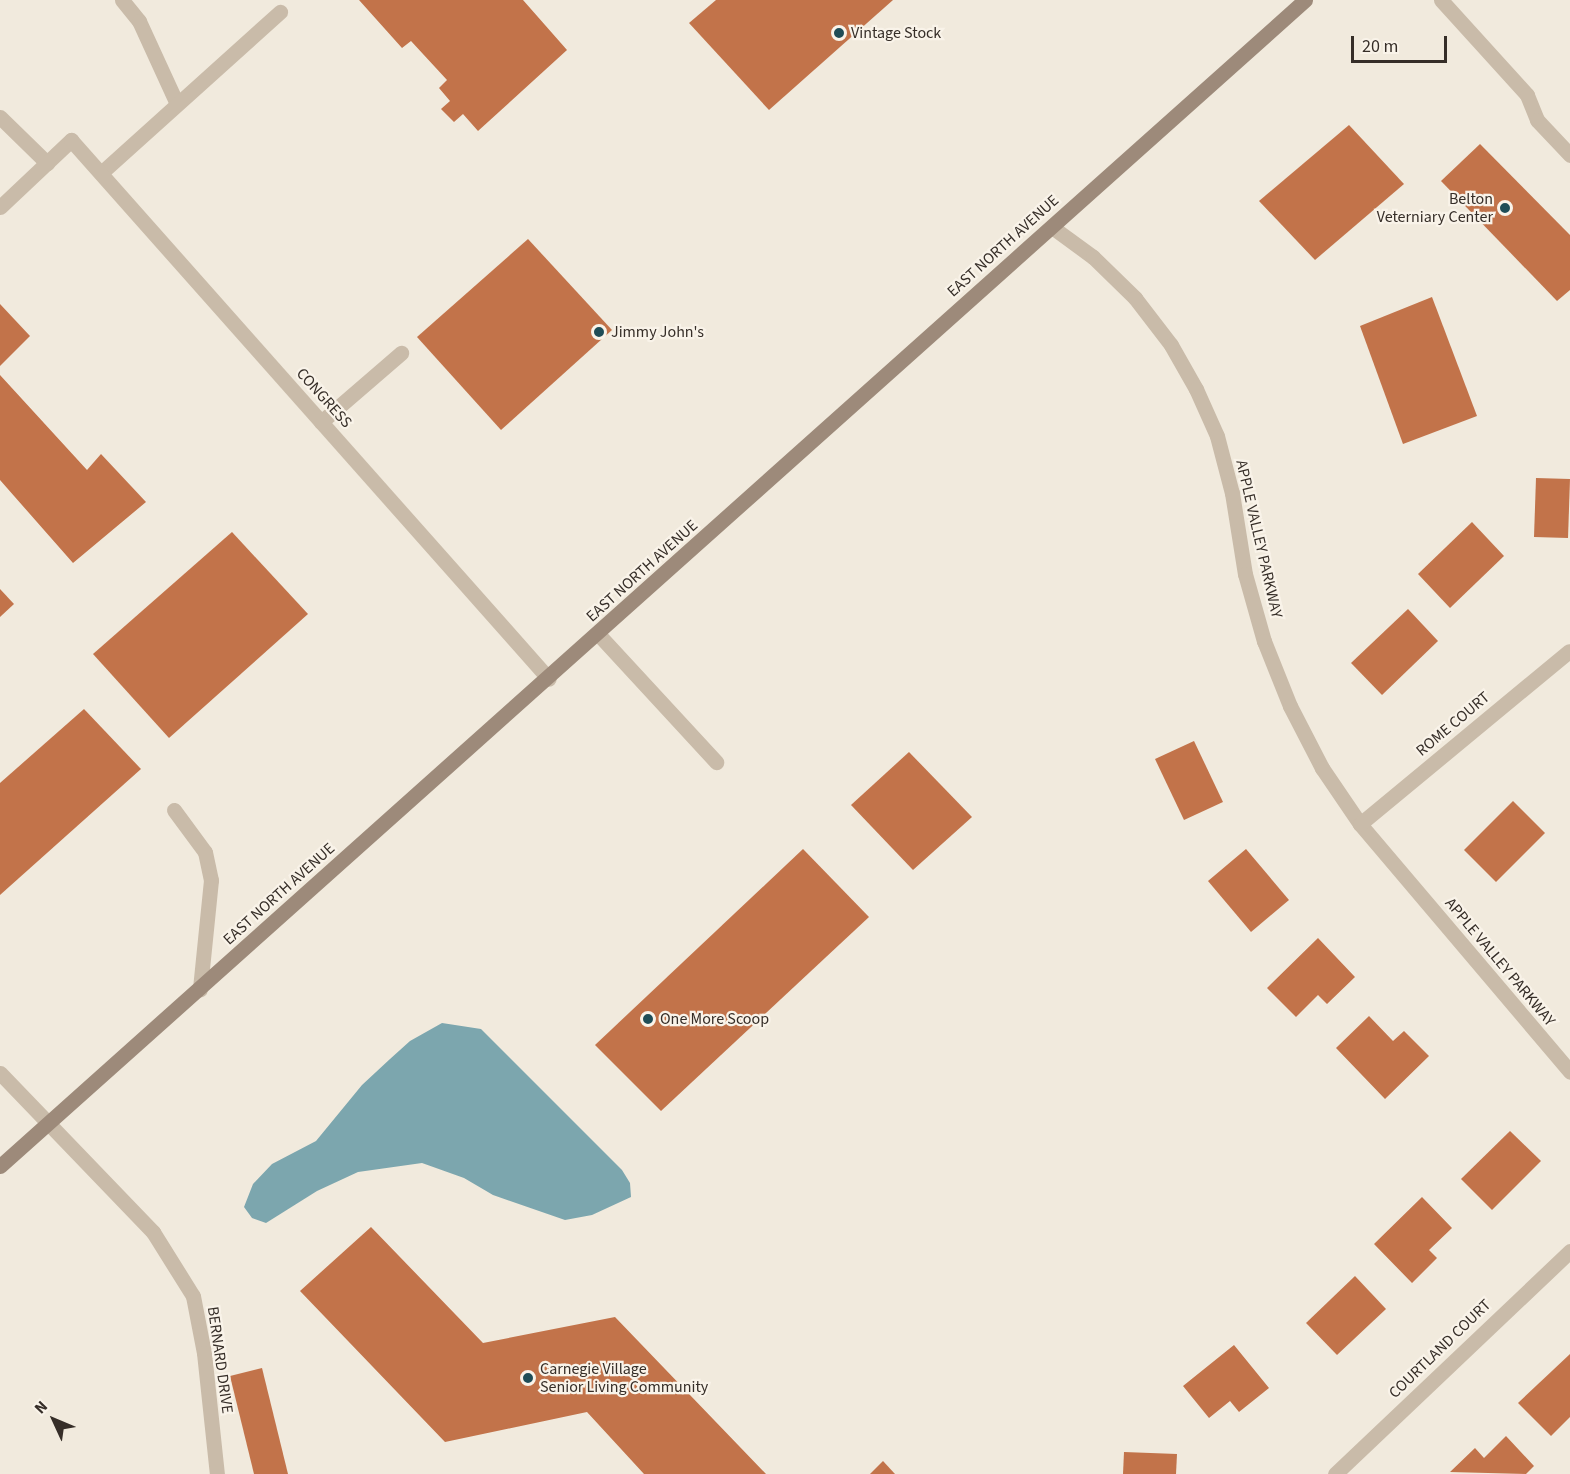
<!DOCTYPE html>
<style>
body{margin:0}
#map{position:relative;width:1570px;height:1474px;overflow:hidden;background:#f1eadd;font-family:"Source Sans 3",sans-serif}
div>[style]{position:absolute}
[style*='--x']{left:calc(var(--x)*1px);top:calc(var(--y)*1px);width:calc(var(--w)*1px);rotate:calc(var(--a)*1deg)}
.water>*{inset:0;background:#7ca6ae}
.building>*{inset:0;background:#c2734a}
.service>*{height:15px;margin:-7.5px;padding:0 7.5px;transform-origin:7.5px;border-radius:7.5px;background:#c9bba9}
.minor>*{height:15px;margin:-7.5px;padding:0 7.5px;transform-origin:7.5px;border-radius:7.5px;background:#c9bba9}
.secondary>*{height:15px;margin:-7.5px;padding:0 7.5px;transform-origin:7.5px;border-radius:7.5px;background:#9d8a7a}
.dots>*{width:16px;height:16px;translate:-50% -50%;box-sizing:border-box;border:3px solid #f9f3e9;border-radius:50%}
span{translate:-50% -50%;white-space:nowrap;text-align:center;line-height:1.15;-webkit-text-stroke:4.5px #f9f3e9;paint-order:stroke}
.poi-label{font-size:16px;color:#362e28}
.left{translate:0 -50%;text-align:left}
.right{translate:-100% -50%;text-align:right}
.street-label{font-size:16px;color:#362e28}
.north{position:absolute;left:24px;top:1390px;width:60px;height:60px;-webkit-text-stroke:4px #f9f3e9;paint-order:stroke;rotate:314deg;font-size:16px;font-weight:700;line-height:24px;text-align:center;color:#362e28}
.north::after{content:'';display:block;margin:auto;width:21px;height:27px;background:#362e28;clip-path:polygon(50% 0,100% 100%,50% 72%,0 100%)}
.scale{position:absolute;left:1351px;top:36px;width:96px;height:27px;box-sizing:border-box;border:3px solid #362e28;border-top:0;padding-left:8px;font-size:18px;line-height:21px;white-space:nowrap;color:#362e28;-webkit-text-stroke:4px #f9f3e9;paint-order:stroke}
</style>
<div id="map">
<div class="water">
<div style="clip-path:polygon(442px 1023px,481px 1029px,622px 1170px,630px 1183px,631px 1197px,592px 1215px,565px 1220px,493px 1195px,464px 1178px,422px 1163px,358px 1172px,317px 1191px,266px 1223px,252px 1218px,244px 1207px,253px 1184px,272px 1164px,316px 1141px,362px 1085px,390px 1059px,410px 1041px)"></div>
</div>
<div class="building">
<div style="clip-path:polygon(359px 0,523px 0,567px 50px,478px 131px,463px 114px,454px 122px,441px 109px,450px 101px,439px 88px,447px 80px,411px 41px,402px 48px)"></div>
<div style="clip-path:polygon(716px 0,893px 0,769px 110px,689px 23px)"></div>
<div style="clip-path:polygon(1349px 125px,1404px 184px,1315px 260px,1259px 201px)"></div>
<div style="clip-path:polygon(1480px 144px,1570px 235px,1570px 290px,1557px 301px,1441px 181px)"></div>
<div style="clip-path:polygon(528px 239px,612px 330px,501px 430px,417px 337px)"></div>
<div style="clip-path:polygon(1432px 297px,1477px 416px,1403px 444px,1360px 326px)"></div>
<div style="clip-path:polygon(0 304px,30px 336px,0 366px)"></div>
<div style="clip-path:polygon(0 375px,87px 470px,101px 454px,146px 502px,73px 563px,0 480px)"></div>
<div style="clip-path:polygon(1536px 478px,1570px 479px,1568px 538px,1534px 537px)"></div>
<div style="clip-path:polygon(1472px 522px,1504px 556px,1450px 608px,1418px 574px)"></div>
<div style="clip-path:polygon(232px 532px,308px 614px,169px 738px,93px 654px)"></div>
<div style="clip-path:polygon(0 589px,14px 604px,0 617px)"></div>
<div style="clip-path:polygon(1408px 609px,1438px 641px,1382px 695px,1351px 663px)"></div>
<div style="clip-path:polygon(84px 709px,141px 769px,0 895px,0 783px)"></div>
<div style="clip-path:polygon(1194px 741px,1223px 802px,1184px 820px,1155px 759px)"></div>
<div style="clip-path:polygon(909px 752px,972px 817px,913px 870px,851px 805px)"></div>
<div style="clip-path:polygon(1513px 801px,1545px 833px,1496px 882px,1464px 850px)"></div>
<div style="clip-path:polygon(803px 849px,869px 917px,661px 1111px,595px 1045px)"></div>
<div style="clip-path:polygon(1246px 849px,1289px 900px,1251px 932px,1208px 881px)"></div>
<div style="clip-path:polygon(1318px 938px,1355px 977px,1327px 1004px,1318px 995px,1296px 1017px,1267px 988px)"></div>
<div style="clip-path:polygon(1369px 1016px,1393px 1041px,1404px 1031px,1429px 1056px,1385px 1099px,1336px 1048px)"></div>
<div style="clip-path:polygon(1510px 1131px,1541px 1161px,1492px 1210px,1461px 1179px)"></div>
<div style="clip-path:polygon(1422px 1197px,1452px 1228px,1429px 1250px,1437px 1258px,1412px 1283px,1374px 1244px)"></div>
<div style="clip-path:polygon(371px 1227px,483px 1343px,615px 1317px,766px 1474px,644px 1474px,587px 1412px,445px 1442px,300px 1291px)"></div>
<div style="clip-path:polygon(1355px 1276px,1386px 1309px,1337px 1355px,1306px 1323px)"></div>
<div style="clip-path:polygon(1234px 1345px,1269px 1388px,1239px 1412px,1230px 1401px,1209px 1418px,1183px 1386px)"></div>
<div style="clip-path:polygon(1570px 1354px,1570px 1417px,1551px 1436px,1518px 1403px)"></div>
<div style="clip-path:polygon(262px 1368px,288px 1474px,254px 1474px,230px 1376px)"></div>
<div style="clip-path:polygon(1506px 1436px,1534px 1466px,1526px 1474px,1450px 1472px,1475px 1448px,1484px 1458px)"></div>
<div style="clip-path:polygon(1124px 1452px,1177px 1454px,1176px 1474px,1123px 1474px)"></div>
<div style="clip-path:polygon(883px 1461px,895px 1474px,870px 1474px)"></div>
</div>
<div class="service">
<div style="--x:122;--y:0;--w:27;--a:51"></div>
<div style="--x:139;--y:21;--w:91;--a:65.4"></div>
<div style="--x:1441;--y:0;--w:128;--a:47.8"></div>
<div style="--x:1527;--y:95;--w:27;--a:68"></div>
<div style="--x:1537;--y:120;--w:48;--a:46.7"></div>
<div style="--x:0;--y:117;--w:66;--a:44.4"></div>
<div style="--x:101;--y:173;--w:241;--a:-42"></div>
<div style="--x:321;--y:422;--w:106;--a:-40.8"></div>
<div style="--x:599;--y:635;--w:173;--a:47.3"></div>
<div style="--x:174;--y:810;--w:52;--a:53.6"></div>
<div style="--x:205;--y:852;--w:29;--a:78"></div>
<div style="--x:211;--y:880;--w:110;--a:95.8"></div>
</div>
<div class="minor">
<div style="--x:0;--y:207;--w:98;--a:-43.3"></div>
<div style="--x:71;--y:140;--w:720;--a:48.43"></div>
<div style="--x:1052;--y:227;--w:51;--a:36.2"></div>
<div style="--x:1093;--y:257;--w:59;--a:44.3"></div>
<div style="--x:1135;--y:298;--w:59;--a:52.5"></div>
<div style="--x:1171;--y:345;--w:51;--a:60.4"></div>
<div style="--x:1196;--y:389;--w:51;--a:65.9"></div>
<div style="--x:1217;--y:436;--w:59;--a:75.3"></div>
<div style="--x:1232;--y:493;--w:82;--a:80.9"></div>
<div style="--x:1245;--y:574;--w:70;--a:74.2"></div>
<div style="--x:1264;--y:641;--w:70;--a:68.2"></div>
<div style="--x:1290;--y:706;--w:70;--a:62.7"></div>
<div style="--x:1322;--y:768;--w:68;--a:55.8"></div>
<div style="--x:1360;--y:824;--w:325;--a:49.7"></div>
<div style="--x:1360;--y:824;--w:271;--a:-39.6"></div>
<div style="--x:0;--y:1073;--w:221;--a:46.1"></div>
<div style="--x:153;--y:1232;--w:75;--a:58"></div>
<div style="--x:193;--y:1296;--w:58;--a:79.1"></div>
<div style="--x:204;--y:1353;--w:122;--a:83.9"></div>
<div style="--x:1335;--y:1474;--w:324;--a:-43.5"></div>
</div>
<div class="secondary">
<div style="--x:0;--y:1166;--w:1750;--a:-41.78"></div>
</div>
<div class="dots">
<div style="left:839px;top:33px;background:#1f4d57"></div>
<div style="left:1505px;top:208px;background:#1f4d57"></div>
<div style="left:599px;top:332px;background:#1f4d57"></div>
<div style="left:648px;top:1019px;background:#1f4d57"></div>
<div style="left:528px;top:1378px;background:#1f4d57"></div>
</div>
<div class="poi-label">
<span class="left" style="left:851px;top:33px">Vintage Stock</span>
<span class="right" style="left:1493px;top:208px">Belton<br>Veterniary Center</span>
<span class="left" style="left:611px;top:332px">Jimmy John's</span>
<span class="left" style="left:660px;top:1019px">One More Scoop</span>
<span class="left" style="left:540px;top:1378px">Carnegie Village<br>Senior Living Community</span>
</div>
<div class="street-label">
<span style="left:1003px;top:246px;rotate:-42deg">EAST NORTH AVENUE</span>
<span style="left:324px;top:398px;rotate:48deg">CONGRESS</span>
<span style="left:1259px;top:539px;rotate:77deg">APPLE VALLEY PARKWAY</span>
<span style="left:642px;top:571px;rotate:-42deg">EAST NORTH AVENUE</span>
<span style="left:1453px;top:724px;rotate:-40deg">ROME COURT</span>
<span style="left:279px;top:894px;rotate:-42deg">EAST NORTH AVENUE</span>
<span style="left:1500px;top:962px;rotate:50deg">APPLE VALLEY PARKWAY</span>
<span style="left:1440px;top:1349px;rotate:-44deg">COURTLAND COURT</span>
<span style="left:220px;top:1360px;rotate:82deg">BERNARD DRIVE</span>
</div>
<div class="north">N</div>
<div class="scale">20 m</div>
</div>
